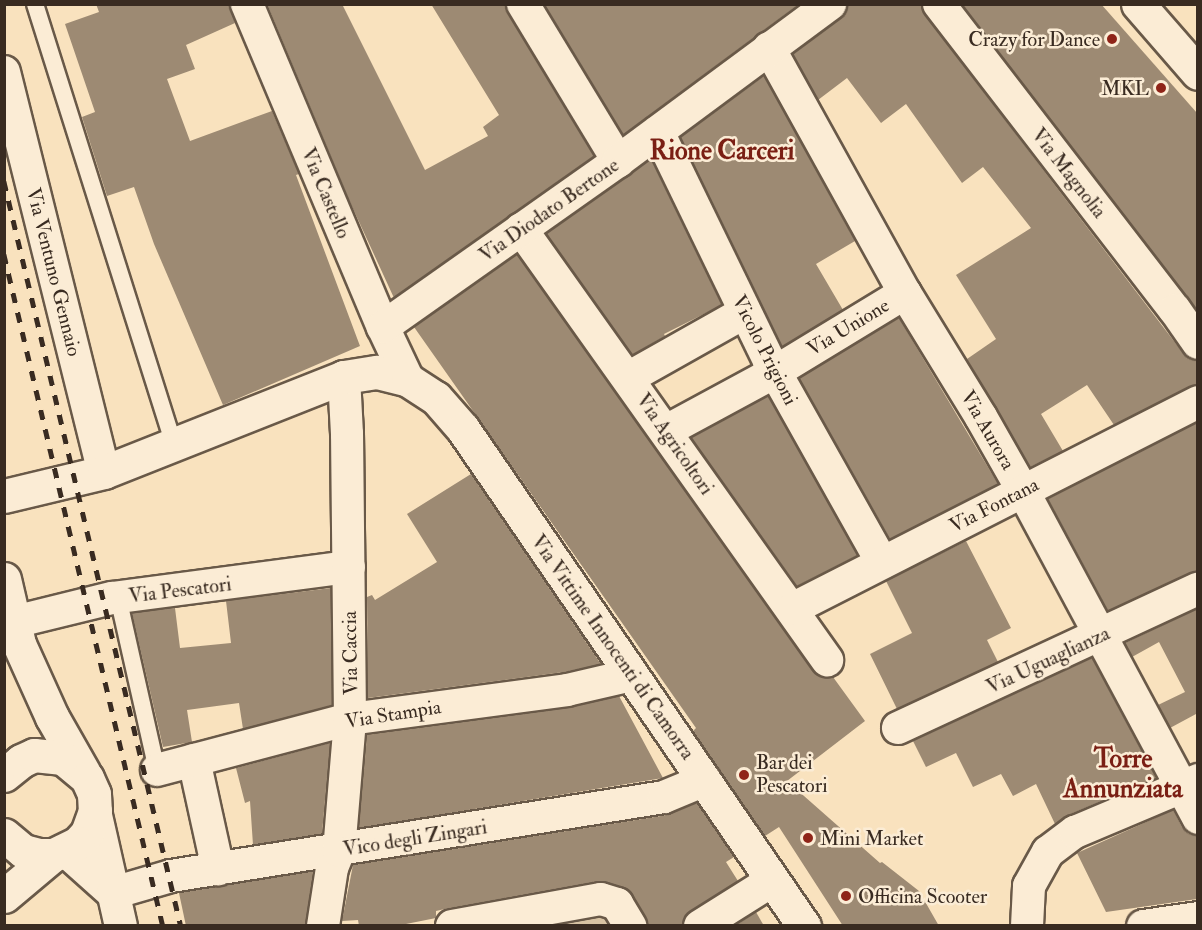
<!DOCTYPE html>
<style>
body{margin:0}
#map{position:relative;width:1202px;height:930px;overflow:hidden;background:#f9e2be;font-family:"IM FELL Double Pica",serif}
div>[style]{position:absolute}
[style*='--x']{left:calc(var(--x)*1px);top:calc(var(--y)*1px);width:calc(var(--w)*1px);rotate:calc(var(--a)*1deg)}
.green>*{inset:0;background:#d8c3a3}
.building>*{inset:0;background:#9d8a73}
.roads{filter:drop-shadow(2px 0 #695948) drop-shadow(-2px 0 #695948) drop-shadow(0 2px #695948) drop-shadow(0 -2px #695948)}
.service>*{height:16px;margin:-8px;padding:0 8px;transform-origin:8px;border-radius:8px;background:#fbecd5}
.minor>*{height:32px;margin:-16px;padding:0 16px;transform-origin:16px;border-radius:16px;background:#fbecd5}
.tertiary>*{height:33px;margin:-16.5px;padding:0 16.5px;transform-origin:16.5px;border-radius:16.5px;background:#fbecd5}
.rail>*{height:4.5px;margin-top:-2.25px;transform-origin:0;background:repeating-linear-gradient(90deg,#392b21 0 10px,transparent 0 20px)}
.dots>*{width:16px;height:16px;translate:-50% -50%;box-sizing:border-box;border:3px solid #fbecd5;border-radius:50%}
span{translate:-50% -50%;white-space:nowrap;text-align:center;line-height:1.15;-webkit-text-stroke:5px #fbecd5;paint-order:stroke}
.poi-label{font-size:20px;color:#392b21}
.right{translate:-100% -50%;text-align:right}
.left{translate:0 -50%;text-align:left}
.street-label{font-size:20px;color:#392b21}
.district-label{font-size:26px;color:#7a1f14;font-weight:700}
.frame{position:absolute;inset:0;border:6px solid #392b21;pointer-events:none}
</style>
<div id="map">
<div class="green">
<div style="clip-path:polygon(613px 910px,622px 926px,536px 926px)"></div>
</div>
<div class="building">
<div style="clip-path:polygon(96px 4px,229px 4px,235px 23px,186px 45px,195px 69px,167px 79px,190px 141px,272px 111px,299px 174px,296px 175px,360px 346px,223px 405px,154px 244px,134px 187px,107px 196px,106px 193px,82px 117px,95px 112px,65px 24px,99px 12px)"></div>
<div style="clip-path:polygon(267px 4px,342px 4px,425px 170px,488px 136px,483px 127px,499px 115px,431px 4px,505px 4px,508px 13px,594px 156px,394px 298px,349px 200px)"></div>
<div style="clip-path:polygon(544px 4px,799px 4px,623px 135px)"></div>
<div style="clip-path:polygon(848px 4px,921px 4px,925px 15px,1183px 353px,1197px 361px,1197px 384px,1114px 425px,1087px 385px,1041px 414px,1063px 451px,1030px 467px,967px 359px,996px 339px,956px 275px,1031px 228px,983px 167px,962px 183px,906px 104px,881px 123px,847px 78px,818px 100px,793px 54px,841px 18px)"></div>
<div style="clip-path:polygon(962px 4px,1101px 4px,1197px 113px,1197px 311px)"></div>
<div style="clip-path:polygon(764px 76px,855px 241px,816px 264px,843px 310px,782px 347px,680px 137px)"></div>
<div style="clip-path:polygon(651px 159px,722px 305px,664px 334px,665px 336px,632px 355px,546px 234px)"></div>
<div style="clip-path:polygon(517px 254px,812px 670px,820px 677px,833px 677px,865px 721px,787px 781px,880px 863px,882px 862px,919px 891px,939px 926px,843px 926px,779px 827px,765px 836px,693px 731px,696px 728px,414px 327px)"></div>
<div style="clip-path:polygon(899px 318px,998px 484px,890px 539px,799px 378px)"></div>
<div style="clip-path:polygon(768px 396px,858px 555px,797px 586px,691px 438px)"></div>
<div style="clip-path:polygon(1197px 422px,1197px 571px,1108px 611px,1048px 499px)"></div>
<div style="clip-path:polygon(471px 474px,601px 664px,564px 672px,368px 698px,367px 597px,372px 595px,375px 600px,437px 562px,407px 514px)"></div>
<div style="clip-path:polygon(966px 541px,1011px 628px,987px 640px,998px 662px,897px 709px,870px 654px,912px 633px,886px 581px)"></div>
<div style="clip-path:polygon(331px 588px,332px 705px,243px 729px,239px 703px,187px 710px,192px 742px,163px 747px,132px 613px,175px 608px,180px 648px,231px 643px,226px 601px)"></div>
<div style="clip-path:polygon(1197px 609px,1197px 716px,1196px 714px,1170px 728px,1158px 705px,1185px 692px,1159px 642px,1132px 657px,1125px 643px)"></div>
<div style="clip-path:polygon(1092px 658px,1156px 778px,1068px 815px,1055px 824px,1036px 784px,1013px 796px,1001px 774px,973px 787px,956px 753px,926px 767px,913px 741px)"></div>
<div style="clip-path:polygon(619px 696px,663px 778px,359px 828px,367px 735px,569px 708px)"></div>
<div style="clip-path:polygon(330px 743px,322px 834px,253px 845px,250px 801px,245px 803px,236px 768px)"></div>
<div style="clip-path:polygon(697px 803px,734px 857px,726px 862px,738px 881px,690px 911px,684px 917px,682px 926px,648px 926px,632px 894px,622px 887px,598px 881px,449px 908px,436px 911px,436px 918px,396px 926px,359px 926px,358px 920px,342px 921px,353px 865px,667px 815px)"></div>
<div style="clip-path:polygon(1173px 810px,1182px 827px,1189px 834px,1197px 836px,1197px 899px,1106px 912px,1077px 853px)"></div>
<div style="clip-path:polygon(313px 871px,305px 926px,186px 926px,179px 893px)"></div>
<div style="clip-path:polygon(756px 912px,764px 926px,735px 926px)"></div>
</div>
<div class="roads">
<div class="service">
<div style="--x:35;--y:4;--w:461;--a:72.5"></div>
<div style="--x:118;--y:597;--w:177;--a:77.3"></div>
</div>
<div class="minor">
<div style="--x:247;--y:4;--w:350;--a:67.2"></div>
<div style="--x:383;--y:327;--w:59;--a:64.7"></div>
<div style="--x:523;--y:4;--w:184;--a:58.8"></div>
<div style="--x:939;--y:4;--w:386;--a:52.4"></div>
<div style="--x:1175;--y:310;--w:40;--a:55.1"></div>
<div style="--x:769;--y:48;--w:280;--a:61"></div>
<div style="--x:905;--y:293;--w:145;--a:58.5"></div>
<div style="--x:981;--y:417;--w:85;--a:60.4"></div>
<div style="--x:1023;--y:491;--w:371;--a:61.8"></div>
<div style="--x:4;--y:72;--w:412;--a:76"></div>
<div style="--x:658;--y:132;--w:254;--a:64.1"></div>
<div style="--x:769;--y:361;--w:231;--a:60.7"></div>
<div style="--x:521;--y:229;--w:529;--a:54.63"></div>
<div style="--x:383;--y:327;--w:288;--a:-35.2"></div>
<div style="--x:618;--y:161;--w:264;--a:-36.5"></div>
<div style="--x:628;--y:378;--w:134;--a:-29.4"></div>
<div style="--x:666;--y:431;--w:124;--a:-28.4"></div>
<div style="--x:775;--y:372;--w:152;--a:-31.3"></div>
<div style="--x:792;--y:609;--w:456;--a:-27"></div>
<div style="--x:14;--y:622;--w:101;--a:-13.8"></div>
<div style="--x:112;--y:598;--w:239;--a:-7.5"></div>
<div style="--x:898;--y:728;--w:331;--a:-24.9"></div>
<div style="--x:194;--y:760;--w:112;--a:77.6"></div>
<div style="--x:157;--y:770;--w:200;--a:-14.8"></div>
<div style="--x:350;--y:719;--w:219;--a:-7.6"></div>
<div style="--x:567;--y:690;--w:67;--a:-13"></div>
<div style="--x:95;--y:811;--w:118;--a:77.3"></div>
<div style="--x:66;--y:851;--w:63;--a:41.8"></div>
<div style="--x:113;--y:893;--w:60;--a:-16.3"></div>
<div style="--x:171;--y:876;--w:499;--a:-9.1"></div>
<div style="--x:664;--y:797;--w:44;--a:-22.5"></div>
<div style="--x:323;--y:926;--w:59;--a:-81.2"></div>
<div style="--x:332;--y:868;--w:18;--a:-68"></div>
<div style="--x:339;--y:851;--w:132;--a:-85.2"></div>
<div style="--x:350;--y:719;--w:285;--a:-90.6"></div>
<div style="--x:347;--y:434;--w:57;--a:-93"></div>
<div style="--x:452;--y:926;--w:151;--a:-10.3"></div>
<div style="--x:601;--y:899;--w:17;--a:17"></div>
<div style="--x:617;--y:904;--w:26;--a:59"></div>
<div style="--x:700;--y:926;--w:86;--a:-32.2"></div>
<div style="--x:1027;--y:926;--w:40;--a:-87.1"></div>
<div style="--x:1029;--y:886;--w:39;--a:-61"></div>
<div style="--x:1048;--y:852;--w:34;--a:-37"></div>
<div style="--x:1075;--y:832;--w:134;--a:-22.9"></div>
</div>
<div class="tertiary">
<div style="--x:1138;--y:4;--w:91;--a:49"></div>
<div style="--x:4;--y:496;--w:103;--a:-13.5"></div>
<div style="--x:104;--y:472;--w:258;--a:-21.6"></div>
<div style="--x:344;--y:377;--w:33;--a:-9"></div>
<div style="--x:377;--y:372;--w:32;--a:14"></div>
<div style="--x:408;--y:380;--w:33;--a:33"></div>
<div style="--x:436;--y:398;--w:41;--a:48.9"></div>
<div style="--x:463;--y:429;--w:603;--a:55.55"></div>
<div style="--x:4;--y:579;--w:67;--a:77"></div>
<div style="--x:19;--y:644;--w:80;--a:65.7"></div>
<div style="--x:52;--y:717;--w:64;--a:60.3"></div>
<div style="--x:4;--y:775;--w:22;--a:-39"></div>
<div style="--x:21;--y:761;--w:14;--a:-25"></div>
<div style="--x:34;--y:755;--w:29;--a:6"></div>
<div style="--x:63;--y:758;--w:31;--a:40"></div>
<div style="--x:87;--y:778;--w:17;--a:66"></div>
<div style="--x:94;--y:794;--w:17;--a:87"></div>
<div style="--x:95;--y:811;--w:23;--a:110"></div>
<div style="--x:87;--y:833;--w:13;--a:132"></div>
<div style="--x:78;--y:843;--w:28;--a:154"></div>
<div style="--x:53;--y:855;--w:14;--a:180"></div>
<div style="--x:39;--y:855;--w:16;--a:-166"></div>
<div style="--x:23;--y:851;--w:25;--a:-140"></div>
<div style="--x:4;--y:896;--w:64;--a:-39.9"></div>
<div style="--x:1143;--y:926;--w:56;--a:-8.3"></div>
</div>
</div>
<div class="rail">
<div style="--x:4;--y:181;--w:766;--a:76.64"></div>
<div style="--x:4;--y:254;--w:691;--a:76.69"></div>
</div>
<div class="dots">
<div style="left:1112px;top:39px;background:#8f2418"></div>
<div style="left:1161px;top:88px;background:#8f2418"></div>
<div style="left:744px;top:775px;background:#8f2418"></div>
<div style="left:808px;top:838px;background:#8f2418"></div>
<div style="left:846px;top:896px;background:#8f2418"></div>
</div>
<div class="poi-label">
<span class="right" style="left:1100px;top:39px">Crazy for Dance</span>
<span class="right" style="left:1149px;top:88px">MKL</span>
<span class="left" style="left:756px;top:774px">Bar dei<br>Pescatori</span>
<span class="left" style="left:820px;top:838px">Mini Market</span>
<span class="left" style="left:858px;top:896px">Officina Scooter</span>
</div>
<div class="street-label">
<span style="left:1069px;top:173px;rotate:52deg">Via Magnolia</span>
<span style="left:326px;top:193px;rotate:67deg">Via Castello</span>
<span style="left:549px;top:210px;rotate:-35deg">Via Diodato Bertone</span>
<span style="left:54px;top:272px;rotate:76deg">Via Ventuno Gennaio</span>
<span style="left:848px;top:327px;rotate:-31deg">Via Unione</span>
<span style="left:765px;top:350px;rotate:63deg">Vicolo Prigioni</span>
<span style="left:988px;top:430px;rotate:60deg">Via Aurora</span>
<span style="left:675px;top:444px;rotate:55deg">Via Agricoltori</span>
<span style="left:994px;top:505px;rotate:-27deg">Via Fontana</span>
<span style="left:180px;top:590px;rotate:-7deg">Via Pescatori</span>
<span style="left:613px;top:647px;rotate:55deg">Via Vittime Innocenti di Camorra</span>
<span style="left:350px;top:653px;rotate:-91deg">Via Caccia</span>
<span style="left:1048px;top:660px;rotate:-25deg">Via Uguaglianza</span>
<span style="left:393px;top:714px;rotate:-9deg">Via Stampia</span>
<span style="left:415px;top:838px;rotate:-9deg">Vico degli Zingari</span>
</div>
<div class="district-label">
<span style="left:722px;top:152px">Rione Carceri</span>
<span style="left:1123px;top:775px">Torre<br>Annunziata</span>
</div>
<div class="frame"></div>
</div>
